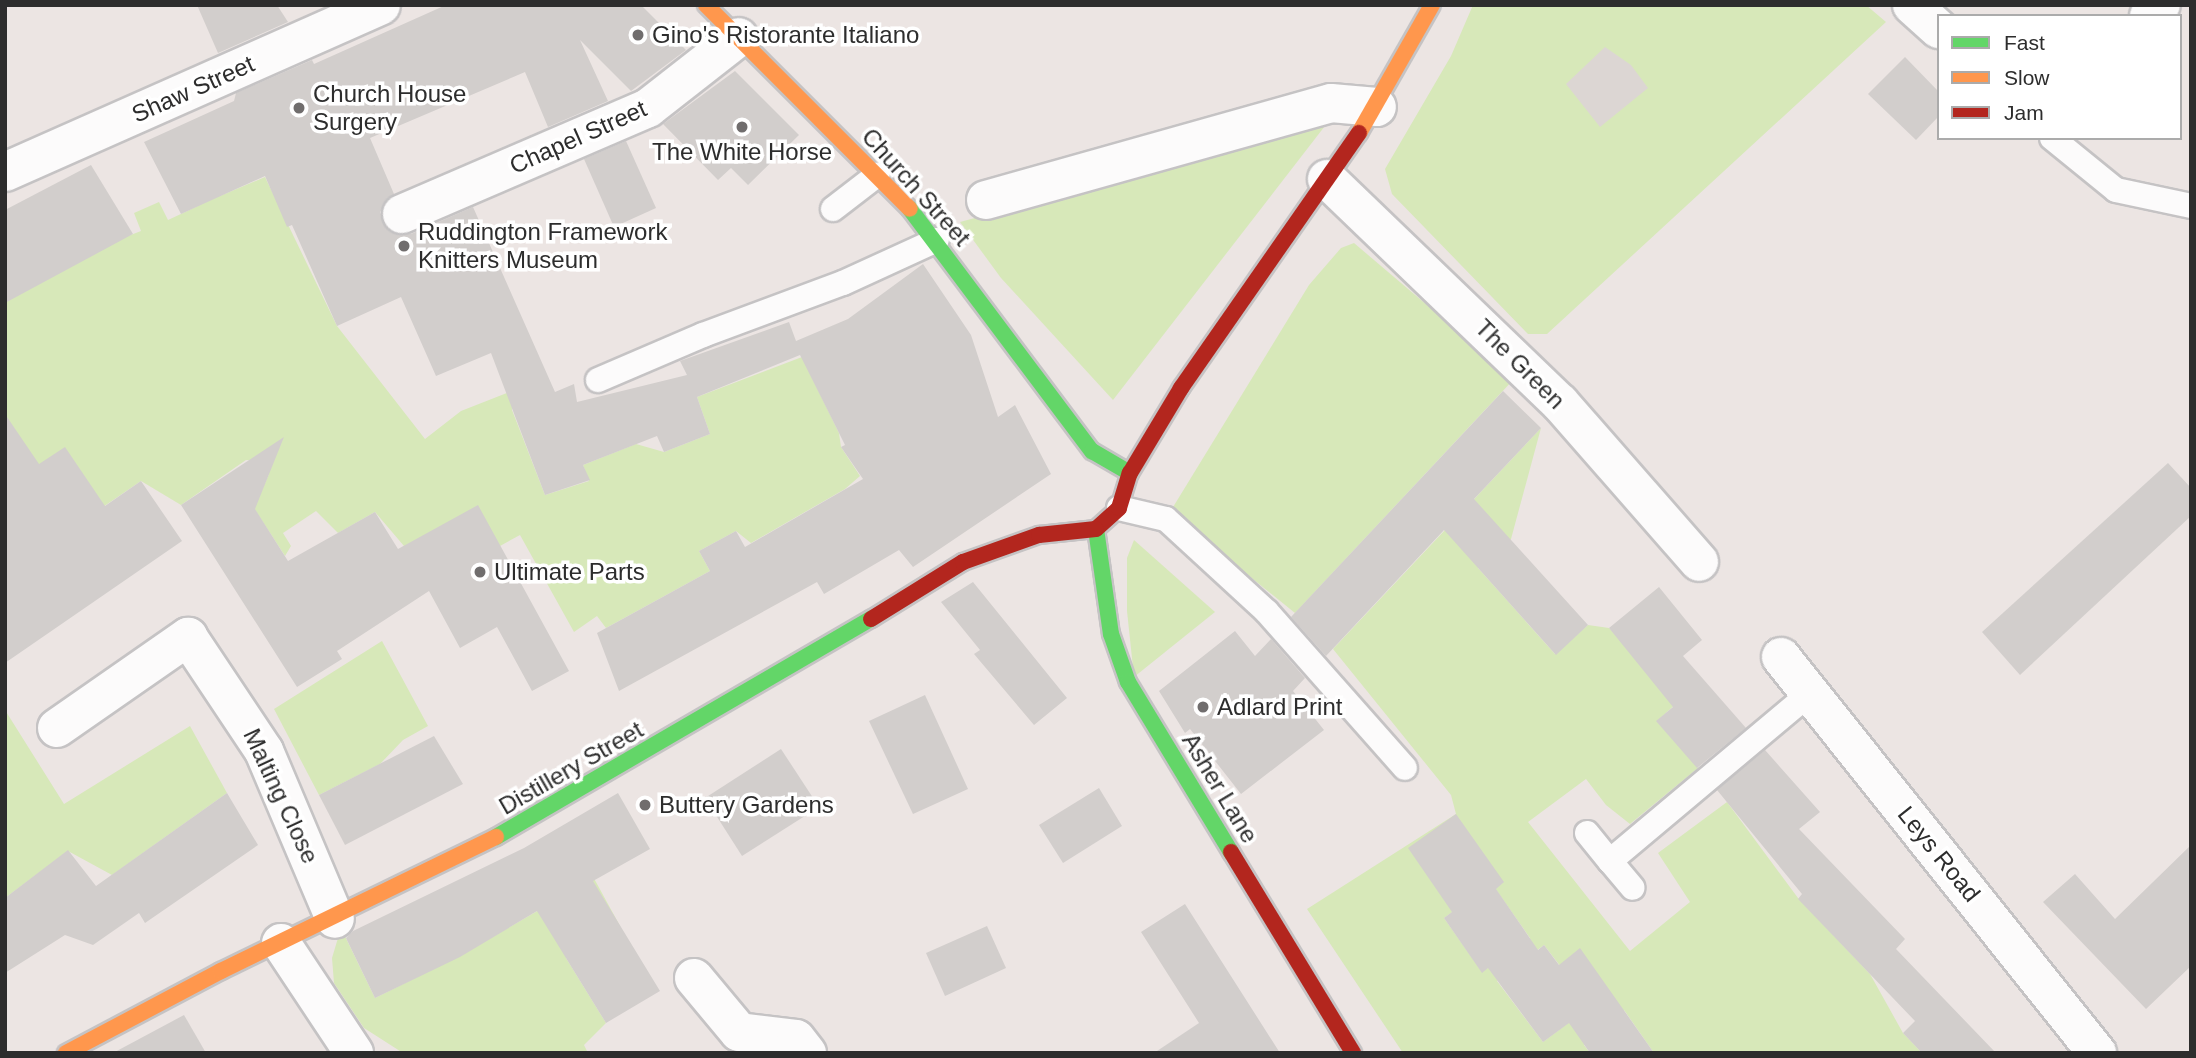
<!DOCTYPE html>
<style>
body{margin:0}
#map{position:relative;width:2196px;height:1058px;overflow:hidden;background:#ece5e3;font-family:Helvetica,sans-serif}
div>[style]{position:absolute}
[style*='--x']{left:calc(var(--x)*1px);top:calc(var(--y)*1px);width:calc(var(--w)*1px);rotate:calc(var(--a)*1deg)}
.green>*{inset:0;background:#d7e8b9}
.plaza>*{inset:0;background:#dcd6d3}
.building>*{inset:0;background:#d2cecc}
.roads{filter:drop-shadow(2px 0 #c5c3c4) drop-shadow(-2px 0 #c5c3c4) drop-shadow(0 2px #c5c3c4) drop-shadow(0 -2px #c5c3c4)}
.lane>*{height:24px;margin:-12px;padding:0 12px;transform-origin:12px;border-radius:12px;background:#fcfbfb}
.street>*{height:38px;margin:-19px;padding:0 19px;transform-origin:19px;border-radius:19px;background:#fcfbfb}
.fast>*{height:16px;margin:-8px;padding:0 8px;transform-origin:8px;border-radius:8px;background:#63d668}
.slow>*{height:16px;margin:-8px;padding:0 8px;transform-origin:8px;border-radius:8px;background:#ff974d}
.jam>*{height:16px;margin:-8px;padding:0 8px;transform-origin:8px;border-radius:8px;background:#b3261e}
.dots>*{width:19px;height:19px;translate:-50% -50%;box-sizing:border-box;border:4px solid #fff;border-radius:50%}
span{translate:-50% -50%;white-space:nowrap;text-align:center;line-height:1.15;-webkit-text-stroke:7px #fff;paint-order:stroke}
.poi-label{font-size:24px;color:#2d2d2d}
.left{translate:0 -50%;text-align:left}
.street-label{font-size:24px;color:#2d2d2d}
.frame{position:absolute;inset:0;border:7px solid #2d2d2d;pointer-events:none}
.legend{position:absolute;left:1937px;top:14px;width:245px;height:126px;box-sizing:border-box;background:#fff;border:2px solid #ababab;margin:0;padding:9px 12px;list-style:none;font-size:21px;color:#2d2d2d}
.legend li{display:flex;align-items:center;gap:14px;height:35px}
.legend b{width:35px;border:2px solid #ababab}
</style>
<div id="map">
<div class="green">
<div style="clip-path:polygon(1473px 5px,1866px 5px,1886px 22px,1547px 334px,1528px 334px,1392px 194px,1385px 169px,1451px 56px)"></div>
<div style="clip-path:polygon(1328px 122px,1113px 400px,1001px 278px,960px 222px)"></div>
<div style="clip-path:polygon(265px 177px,337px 326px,425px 439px,461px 411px,517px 389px,512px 410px,545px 495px,589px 481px,583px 465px,636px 444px,664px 452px,710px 434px,697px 397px,802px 357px,839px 433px,841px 447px,860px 476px,845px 489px,751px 543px,736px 531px,699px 551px,710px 571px,606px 628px,597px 616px,574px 632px,520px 535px,500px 546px,404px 546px,375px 512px,338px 533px,316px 511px,283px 533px,291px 546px,285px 556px,250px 502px,262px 490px,269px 474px,261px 461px,246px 460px,181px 505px,141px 481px,5px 574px,5px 284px,141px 231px,134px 213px,159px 202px,168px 220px,198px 206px,212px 179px,220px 196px)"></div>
<div style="clip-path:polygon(1354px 243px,1514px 379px,1295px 613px,1170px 512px,1309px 285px,1341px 248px)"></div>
<div style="clip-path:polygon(evenodd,1541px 428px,1511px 539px,1478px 568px,1555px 654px,1588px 625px,1609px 628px,1678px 702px,1657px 721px,1698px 768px,1630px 824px,1606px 805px,1586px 779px,1528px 822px,1630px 951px,1690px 902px,1658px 853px,1727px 802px,1798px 898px,1870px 974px,1903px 1033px,1922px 1053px,1654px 1053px,1624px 1010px,1589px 1034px,1591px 1039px,1584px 1045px,1590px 1053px,1403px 1053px,1307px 909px,1456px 814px,1451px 795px,1333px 649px,1541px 428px,1492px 884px,1530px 938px,1482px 972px,1444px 918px,1492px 884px,1541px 428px,1544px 945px,1591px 1006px,1543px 1042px,1497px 981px,1544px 945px)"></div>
<div style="clip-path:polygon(1134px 540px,1215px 612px,1134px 677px,1127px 611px,1127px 558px)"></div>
<div style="clip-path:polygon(382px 641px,428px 726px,403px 740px,380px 764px,319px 795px,274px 709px)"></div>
<div style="clip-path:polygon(5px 710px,64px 804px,190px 726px,227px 793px,112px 875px,68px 851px,5px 898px)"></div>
<div style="clip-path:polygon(579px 851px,620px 926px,566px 958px,606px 1023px,584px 1045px,588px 1053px,403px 1053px,364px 1028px,334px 983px,332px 958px,341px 928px,375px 998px,465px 953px,539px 910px)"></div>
</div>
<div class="plaza">
<div style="clip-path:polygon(1605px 47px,1631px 65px,1648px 88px,1600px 127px,1566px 84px)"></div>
</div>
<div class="building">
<div style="clip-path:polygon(197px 5px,277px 5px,288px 22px,218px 53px)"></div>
<div style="clip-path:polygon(446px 5px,641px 5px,686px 50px,631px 91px,580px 40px,608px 101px,548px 127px,525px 72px,370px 138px,394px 194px,380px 212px,390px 232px,411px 234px,473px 207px,555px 392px,574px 384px,577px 402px,687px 375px,680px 361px,789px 322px,796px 341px,848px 319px,923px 264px,971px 335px,998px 417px,1015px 405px,1051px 474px,913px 567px,899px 550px,824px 594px,817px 582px,619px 691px,597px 633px,710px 571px,699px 551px,736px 531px,745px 547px,863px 479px,841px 447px,845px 445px,800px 355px,697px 397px,710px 434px,664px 452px,657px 436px,583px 465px,590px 480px,545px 495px,491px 353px,436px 376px,401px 297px,337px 326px,292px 225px,287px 227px,265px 176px,181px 214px,144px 142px,234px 101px,236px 93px,312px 60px,314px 64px)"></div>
<div style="clip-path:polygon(1905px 57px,1939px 92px,1939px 116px,1916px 140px,1868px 94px)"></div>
<div style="clip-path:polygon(735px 71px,799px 135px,748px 185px,731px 168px,718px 180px,663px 124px)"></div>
<div style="clip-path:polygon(626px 141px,656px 208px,614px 227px,584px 159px)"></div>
<div style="clip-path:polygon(91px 165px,133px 234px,5px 303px,5px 210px)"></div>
<div style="clip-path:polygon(1503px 391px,1541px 428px,1474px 499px,1588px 625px,1556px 655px,1444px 530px,1326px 656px,1291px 617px)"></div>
<div style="clip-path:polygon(5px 414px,39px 464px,65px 447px,105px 506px,141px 481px,182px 541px,5px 663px)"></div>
<div style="clip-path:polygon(284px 437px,255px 509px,288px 561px,375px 512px,398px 549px,478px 505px,569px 671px,532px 691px,497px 627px,460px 648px,429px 591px,337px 651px,342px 659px,297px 687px,181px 505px)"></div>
<div style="clip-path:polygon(2168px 463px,2191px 488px,2191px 516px,2020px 675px,1982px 632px)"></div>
<div style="clip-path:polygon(973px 582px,1067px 698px,1034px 725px,974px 654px,980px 650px,941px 602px)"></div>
<div style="clip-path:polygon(1659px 587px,1702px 640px,1683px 656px,1746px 728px,1697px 768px,1656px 721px,1673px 707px,1609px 628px)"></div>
<div style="clip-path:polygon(1235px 631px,1255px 656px,1271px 639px,1305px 678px,1293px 691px,1324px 730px,1241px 794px,1190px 729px,1185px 733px,1159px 691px)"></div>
<div style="clip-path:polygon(925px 695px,968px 789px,913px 814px,869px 721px)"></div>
<div style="clip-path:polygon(434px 736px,463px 784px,345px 845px,319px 795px)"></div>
<div style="clip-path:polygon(781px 749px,819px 807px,742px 856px,705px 798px)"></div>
<div style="clip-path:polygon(1765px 750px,1820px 812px,1799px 829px,1905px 939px,1896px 949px,1996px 1053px,1922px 1053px,1903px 1033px,1915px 1021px,1798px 899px,1802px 894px,1717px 790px)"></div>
<div style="clip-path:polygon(1099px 788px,1122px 826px,1063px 863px,1039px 825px)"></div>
<div style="clip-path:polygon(227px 793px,258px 845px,145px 923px,139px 913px,93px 945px,65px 935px,5px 973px,5px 898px,68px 850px,96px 886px)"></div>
<div style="clip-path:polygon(618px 793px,650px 849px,593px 881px,660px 991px,606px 1023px,537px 911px,460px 957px,375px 998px,346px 938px,353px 931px,524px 848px)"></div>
<div style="clip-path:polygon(1456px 814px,1504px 882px,1496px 889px,1538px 950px,1544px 945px,1559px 965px,1580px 948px,1654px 1053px,1590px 1053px,1569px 1023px,1543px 1042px,1488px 968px,1482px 973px,1444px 918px,1452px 912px,1408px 848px)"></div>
<div style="clip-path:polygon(2191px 845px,2191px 966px,2146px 1009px,2043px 902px,2075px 874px,2115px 919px)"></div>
<div style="clip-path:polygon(1185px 904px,1280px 1053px,1154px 1053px,1199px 1023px,1141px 932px)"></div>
<div style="clip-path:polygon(987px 926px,1006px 968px,945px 996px,926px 953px)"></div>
<div style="clip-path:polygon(184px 1015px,206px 1053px,113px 1053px)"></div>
</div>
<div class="roads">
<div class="lane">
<div style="--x:2052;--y:138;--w:82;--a:39.1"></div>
<div style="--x:2116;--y:190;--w:77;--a:12"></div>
<div style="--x:833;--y:209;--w:56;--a:-37.7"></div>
<div style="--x:598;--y:380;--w:114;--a:-23.2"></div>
<div style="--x:703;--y:335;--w:149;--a:-20.4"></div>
<div style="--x:843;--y:283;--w:103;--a:-24.6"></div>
<div style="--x:1119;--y:508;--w:48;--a:13.2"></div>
<div style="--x:1166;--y:519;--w:137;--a:42.6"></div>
<div style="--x:1267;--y:612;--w:208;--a:48.5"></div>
<div style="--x:1587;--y:833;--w:36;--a:51"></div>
<div style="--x:1610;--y:861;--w:261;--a:-40"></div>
<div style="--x:1610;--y:861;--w:35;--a:50"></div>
</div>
<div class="street">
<div style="--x:1912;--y:5;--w:36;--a:42"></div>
<div style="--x:2149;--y:16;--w:16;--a:-43"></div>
<div style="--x:5;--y:172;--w:411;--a:-23.9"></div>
<div style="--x:1327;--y:179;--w:323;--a:43.9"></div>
<div style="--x:1560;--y:403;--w:211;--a:48.8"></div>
<div style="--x:986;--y:200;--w:358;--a:-15.7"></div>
<div style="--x:1331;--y:103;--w:46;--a:5"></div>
<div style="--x:402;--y:214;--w:268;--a:-23.3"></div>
<div style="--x:648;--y:108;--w:115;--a:-38"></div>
<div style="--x:1781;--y:657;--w:507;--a:51.41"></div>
<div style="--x:57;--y:728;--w:160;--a:-34.8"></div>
<div style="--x:188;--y:637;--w:137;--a:56.3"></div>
<div style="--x:264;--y:751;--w:182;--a:67.1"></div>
<div style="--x:281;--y:943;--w:132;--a:56.4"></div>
<div style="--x:694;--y:978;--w:70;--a:50.2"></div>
<div style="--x:739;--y:1032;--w:57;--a:7"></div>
<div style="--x:796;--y:1039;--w:18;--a:52"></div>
</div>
<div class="fast">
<div style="--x:910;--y:209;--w:303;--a:53.1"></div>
<div style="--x:1092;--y:451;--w:44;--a:30.1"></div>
<div style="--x:1096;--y:529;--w:106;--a:81.9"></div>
<div style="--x:1111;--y:634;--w:51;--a:70.5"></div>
<div style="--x:1128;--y:682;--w:199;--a:58.8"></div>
<div style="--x:496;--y:837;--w:434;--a:-30.2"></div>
</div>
<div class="slow">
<div style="--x:706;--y:5;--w:288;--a:45"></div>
<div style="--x:1359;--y:133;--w:147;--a:-60.3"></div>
<div style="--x:66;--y:1053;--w:175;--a:-27.9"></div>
<div style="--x:221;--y:971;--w:306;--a:-26"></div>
</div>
<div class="jam">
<div style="--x:1096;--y:529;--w:31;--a:-42"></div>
<div style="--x:1119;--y:508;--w:37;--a:-73"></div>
<div style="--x:1130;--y:473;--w:99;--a:-59"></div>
<div style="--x:1181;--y:388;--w:311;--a:-55.1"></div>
<div style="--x:871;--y:619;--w:108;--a:-31.8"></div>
<div style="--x:963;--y:562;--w:81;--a:-19.6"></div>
<div style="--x:1039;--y:535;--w:57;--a:-6"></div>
<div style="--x:1231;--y:852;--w:235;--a:58.7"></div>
</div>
</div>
<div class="dots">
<div style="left:638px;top:35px;background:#706d6d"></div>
<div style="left:299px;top:108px;background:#706d6d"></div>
<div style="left:742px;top:127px;background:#706d6d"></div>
<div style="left:404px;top:246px;background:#706d6d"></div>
<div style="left:480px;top:572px;background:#706d6d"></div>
<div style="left:1203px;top:707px;background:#706d6d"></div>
<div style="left:645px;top:805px;background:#706d6d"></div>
</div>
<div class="poi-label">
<span class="left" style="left:652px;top:35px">Gino's Ristorante Italiano</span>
<span class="left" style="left:313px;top:108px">Church House<br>Surgery</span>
<span style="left:742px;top:152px">The White Horse</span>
<span class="left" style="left:418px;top:246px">Ruddington Framework<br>Knitters Museum</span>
<span class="left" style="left:494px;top:572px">Ultimate Parts</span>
<span class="left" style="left:1217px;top:707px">Adlard Print</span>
<span class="left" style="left:659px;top:805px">Buttery Gardens</span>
</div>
<div class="street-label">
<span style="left:193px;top:89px;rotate:-24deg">Shaw Street</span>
<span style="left:578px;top:137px;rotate:-24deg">Chapel Street</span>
<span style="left:916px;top:187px;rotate:48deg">Church Street</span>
<span style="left:1520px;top:364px;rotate:45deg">The Green</span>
<span style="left:571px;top:768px;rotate:-30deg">Distillery Street</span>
<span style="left:1220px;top:788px;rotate:59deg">Asher Lane</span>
<span style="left:281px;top:796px;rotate:65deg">Malting Close</span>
<span style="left:1939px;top:854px;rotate:51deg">Leys Road</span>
</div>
<div class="frame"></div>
<ul class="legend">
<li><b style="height:9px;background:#63d668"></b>Fast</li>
<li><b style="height:9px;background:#ff974d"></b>Slow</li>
<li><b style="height:9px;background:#b3261e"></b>Jam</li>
</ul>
</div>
